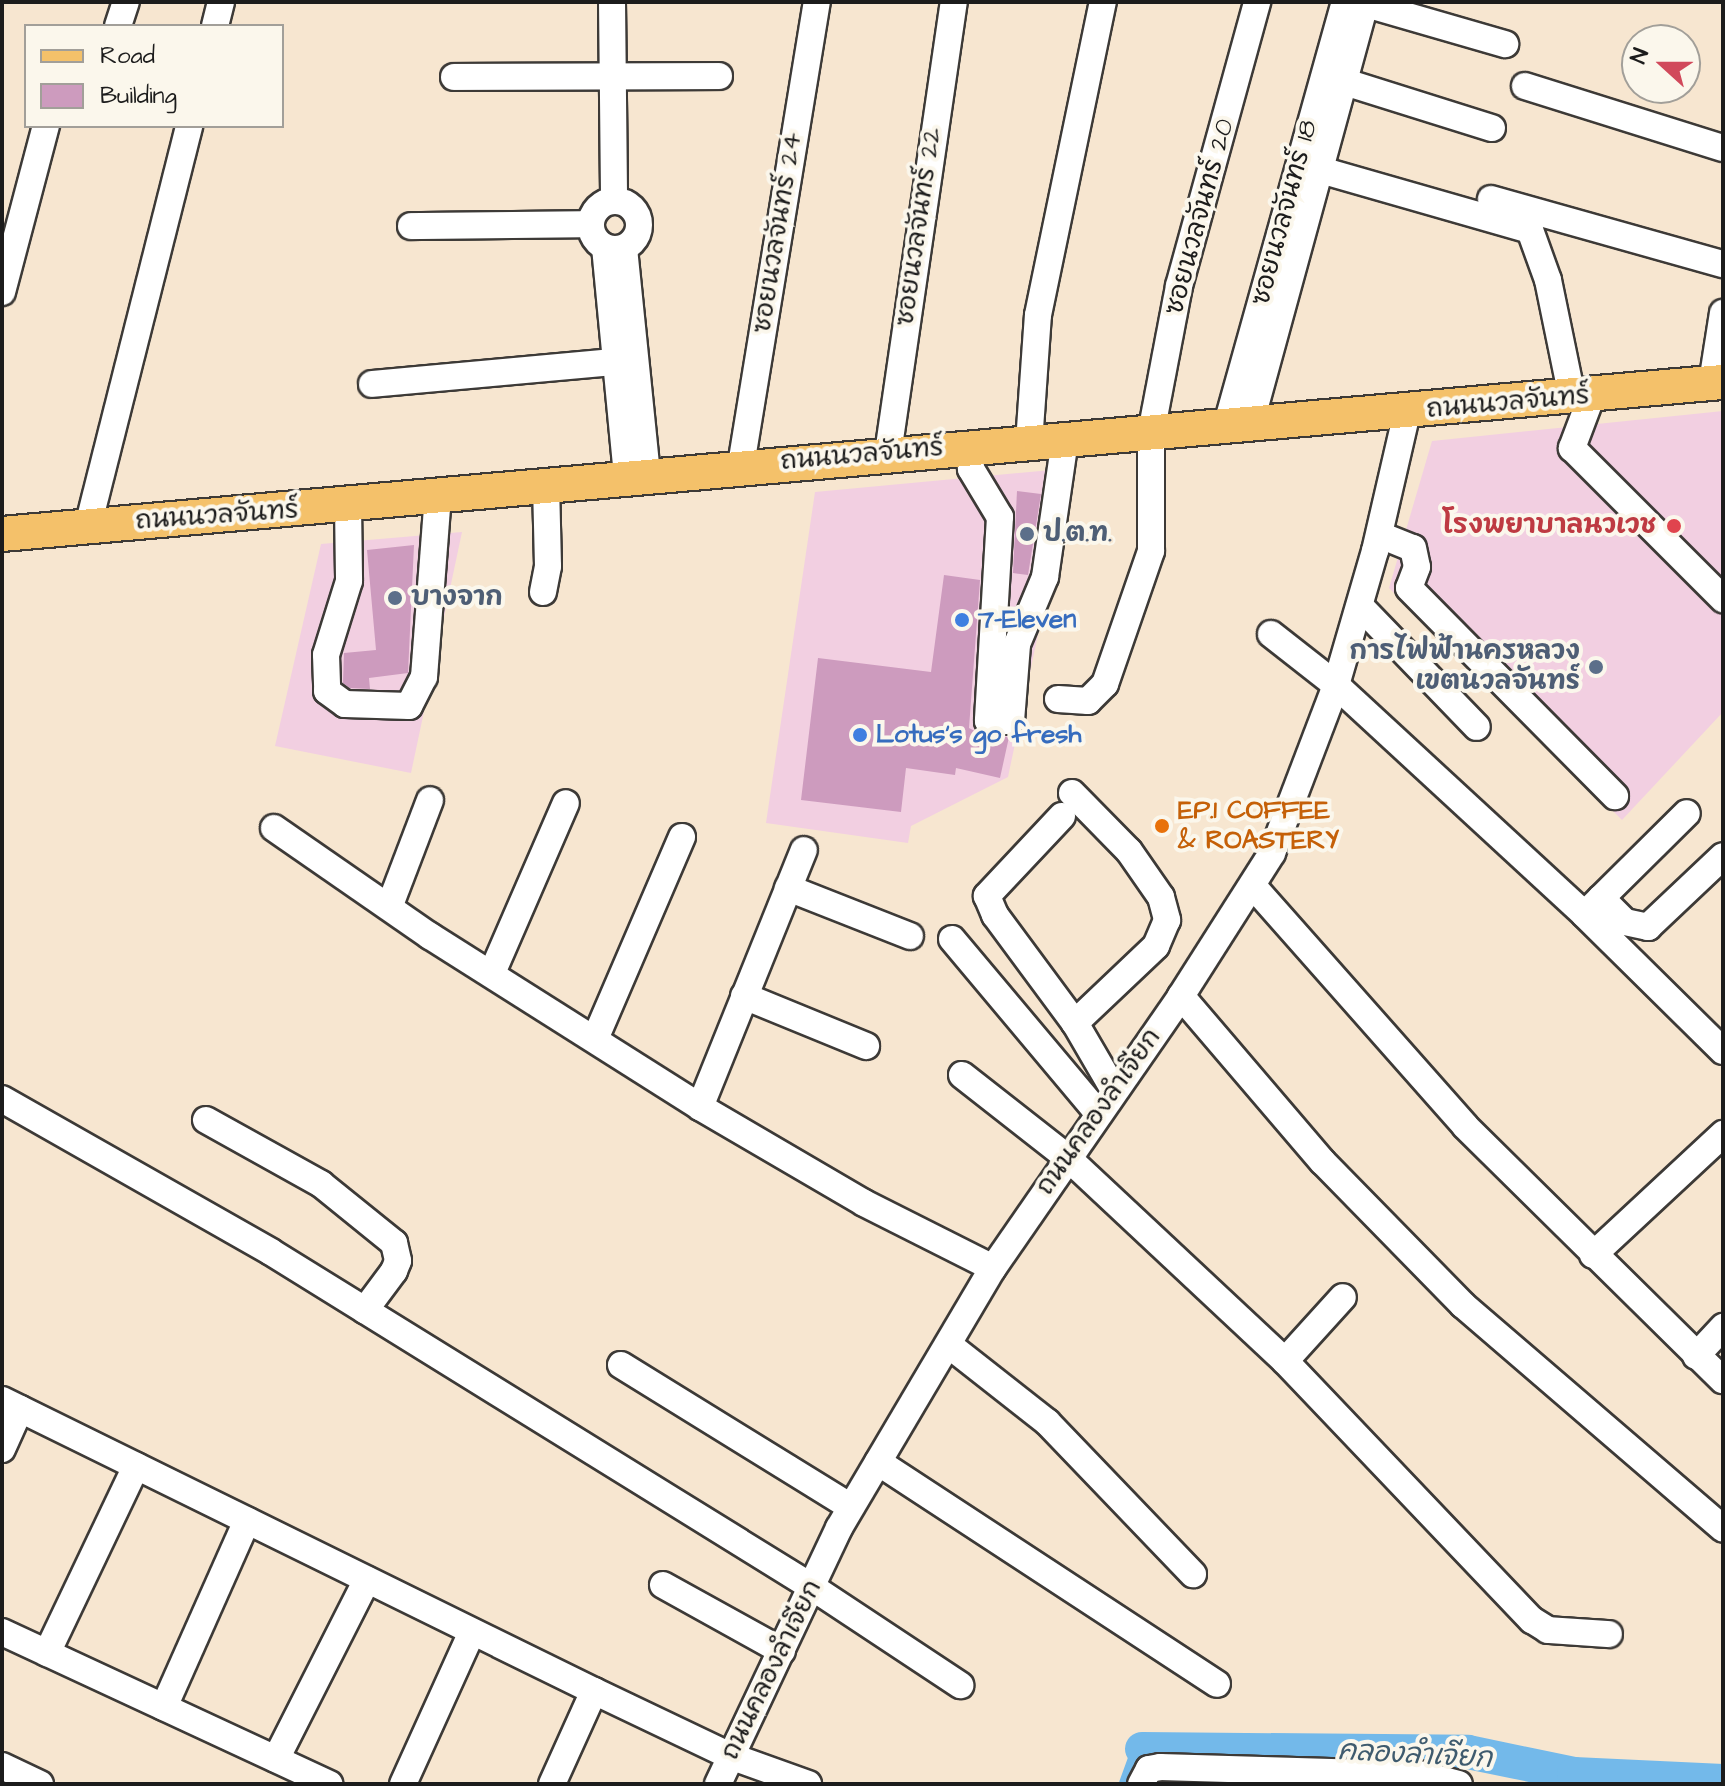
<!DOCTYPE html>
<meta charset="utf-8">
<style>
body{margin:0}
#map{position:relative;width:1725px;height:1786px;overflow:hidden;background:#f7e6d0;font-family:"Architects Daughter","Playpen Sans Thai",sans-serif}
div>[style]{position:absolute}
[style*='--x']{left:calc(var(--x)*1px);top:calc(var(--y)*1px);width:calc(var(--w)*1px);rotate:calc(var(--a)*1deg)}
.built>*{inset:0;background:#f2cfe1}
.canal>*{height:20px;margin:-10px;padding:0 10px;transform-origin:10px;border-radius:10px;background:#73b9ea}
.river>*{height:34px;margin:-17px;padding:0 17px;transform-origin:17px;border-radius:17px;background:#73b9ea}
.building>*{inset:0;background:#cd9bbe}
.roads{filter:drop-shadow(2px 0 #3d3a37) drop-shadow(-2px 0 #3d3a37) drop-shadow(0 2px #3d3a37) drop-shadow(0 -2px #3d3a37)}
.minor>*{height:26px;margin:-13px;padding:0 13px;transform-origin:13px;border-radius:13px;background:#fff}
.minor>.ring{margin:-13px;padding:0;box-sizing:content-box;background:none;border:26px solid #fff;border-radius:50%}
.major>*{height:34px;margin:-17px;padding:0 17px;transform-origin:17px;border-radius:17px;background:#f4c16a}
.dots>*{width:22px;height:22px;translate:-50% -50%;box-sizing:border-box;border:4px solid #fbf7ec;border-radius:50%}
span{translate:-50% -50%;white-space:nowrap;text-align:center;line-height:1.15;-webkit-text-stroke:8px #fbf7ec;paint-order:stroke}
.street-label{font-size:26px;color:#1c1c1c}
.health-label{font-size:26px;color:#be3a42;font-weight:700}
.right{translate:-100% -50%;text-align:right}
.service-label{font-size:26px;color:#4e5e75;font-weight:700}
.left{translate:0 -50%;text-align:left}
.shop-label{font-size:26px;color:#366cbe;font-weight:700}
.food-label{font-size:26px;color:#c56008;font-weight:700}
.water-label{font-size:28px;color:#3f5b6e;font-style:italic}
.frame{position:absolute;inset:0;border:4px solid #1c1c1c;pointer-events:none}
.legend{position:absolute;left:24px;top:24px;width:260px;height:104px;box-sizing:border-box;background:#fbf7ec;border:2px solid #a29f99;margin:0;padding:10px 14px;list-style:none;font-size:24px;color:#1c1c1c}
.legend li{display:flex;align-items:center;gap:16px;height:40px}
.legend b{width:40px;border:2px solid #a29f99}
.north{position:absolute;left:1621px;top:24px;width:80px;height:80px;box-sizing:border-box;background:#fbf7ec;border:2px solid #a29f99;border-radius:50%;rotate:291deg;font-size:22px;font-weight:700;line-height:32px;text-align:center;color:#1c1c1c}
.north::after{content:'';display:block;margin:auto;width:28px;height:36px;background:#d1495b;clip-path:polygon(50% 0,100% 100%,50% 72%,0 100%)}
</style>
<div id="map">
<div class="built">
<div style="clip-path:polygon(1723px 411px,1723px 712px,1622px 820px,1389px 588px,1432px 441px)"></div>
<div style="clip-path:polygon(1073px 468px,1008px 777px,911px 826px,908px 843px,766px 823px,815px 492px)"></div>
<div style="clip-path:polygon(462px 532px,411px 773px,275px 746px,321px 544px)"></div>
</div>
<div class="canal">
<div style="--x:1129;--y:1784;--w:37;--a:-70"></div>
</div>
<div class="river">
<div style="--x:1142;--y:1749;--w:326;--a:0.5"></div>
<div style="--x:1468;--y:1752;--w:108;--a:11.7"></div>
<div style="--x:1574;--y:1774;--w:149;--a:2.7"></div>
</div>
<div class="building">
<div style="clip-path:polygon(1017px 491px,1041px 494px,1028px 575px,1013px 573px)"></div>
<div style="clip-path:polygon(414px 545px,408px 673px,369px 678px,370px 689px,350px 688px,343px 683px,344px 653px,376px 650px,367px 550px)"></div>
<div style="clip-path:polygon(944px 575px,980px 580px,969px 728px,987px 737px,1009px 737px,1000px 778px,956px 768px,955px 775px,906px 768px,901px 812px,801px 800px,818px 658px,931px 672px)"></div>
</div>
<div class="roads">
<div class="minor">
<div style="--x:612;--y:2;--w:199;--a:89.4"></div>
<div style="--x:1366;--y:4;--w:145;--a:16.1"></div>
<div style="--x:118;--y:26;--w:25;--a:-72"></div>
<div style="--x:215;--y:26;--w:25;--a:-76"></div>
<div style="--x:454;--y:77;--w:265;--a:-0.2"></div>
<div style="--x:1345;--y:82;--w:154;--a:17.4"></div>
<div style="--x:1525;--y:86;--w:207;--a:17.4"></div>
<div style="--x:1331;--y:173;--w:207;--a:16"></div>
<div style="--x:1530;--y:230;--w:53;--a:70.2"></div>
<div style="--x:1548;--y:280;--w:119;--a:78.4"></div>
<div style="--x:1491;--y:199;--w:241;--a:15.7"></div>
<div class="ring" style="left:591px;top:201px;width:22px;height:22px"></div>
<div style="--x:411;--y:226;--w:180;--a:-0.6"></div>
<div style="--x:605;--y:247;--w:229;--a:84.5"></div>
<div style="--x:624;--y:248;--w:226;--a:84.2"></div>
<div style="--x:2;--y:292;--w:172;--a:-75.2"></div>
<div style="--x:1712;--y:383;--w:71;--a:-81.1"></div>
<div style="--x:372;--y:384;--w:243;--a:-5.2"></div>
<div style="--x:1592;--y:395;--w:57;--a:110.7"></div>
<div style="--x:1572;--y:448;--w:214;--a:45"></div>
<div style="--x:1251;--y:421;--w:434;--a:-74.7"></div>
<div style="--x:1227;--y:424;--w:438;--a:-74.4"></div>
<div style="--x:1029;--y:443;--w:128;--a:-86"></div>
<div style="--x:1038;--y:315;--w:320;--a:-78.3"></div>
<div style="--x:969;--y:446;--w:23;--a:85"></div>
<div style="--x:971;--y:469;--w:56;--a:58.9"></div>
<div style="--x:1000;--y:517;--w:204;--a:93.4"></div>
<div style="--x:988;--y:721;--w:23;--a:0"></div>
<div style="--x:1011;--y:721;--w:77;--a:-85.5"></div>
<div style="--x:1017;--y:644;--w:73;--a:-67.3"></div>
<div style="--x:1045;--y:577;--w:138;--a:-81.7"></div>
<div style="--x:888;--y:453;--w:456;--a:-81.7"></div>
<div style="--x:741;--y:465;--w:469;--a:-80.7"></div>
<div style="--x:348;--y:505;--w:76;--a:89.2"></div>
<div style="--x:349;--y:581;--w:77;--a:107.3"></div>
<div style="--x:326;--y:655;--w:36;--a:88"></div>
<div style="--x:327;--y:691;--w:22;--a:36"></div>
<div style="--x:345;--y:704;--w:64;--a:1.8"></div>
<div style="--x:409;--y:706;--w:33;--a:-63"></div>
<div style="--x:424;--y:677;--w:183;--a:-85.6"></div>
<div style="--x:88;--y:526;--w:413;--a:-75.8"></div>
<div style="--x:1380;--y:535;--w:35;--a:22"></div>
<div style="--x:1413;--y:548;--w:19;--a:78"></div>
<div style="--x:1417;--y:567;--w:22;--a:111"></div>
<div style="--x:1409;--y:588;--w:293;--a:45.3"></div>
<div style="--x:543;--y:592;--w:26;--a:-79"></div>
<div style="--x:548;--y:566;--w:82;--a:-91.4"></div>
<div style="--x:1360;--y:606;--w:168;--a:46"></div>
<div style="--x:1271;--y:634;--w:83;--a:38.1"></div>
<div style="--x:1336;--y:685;--w:338;--a:42.7"></div>
<div style="--x:1584;--y:914;--w:195;--a:44.6"></div>
<div style="--x:1058;--y:699;--w:30;--a:4"></div>
<div style="--x:1088;--y:701;--w:24;--a:-45"></div>
<div style="--x:1105;--y:684;--w:141;--a:-70.9"></div>
<div style="--x:1151;--y:551;--w:118;--a:-90"></div>
<div style="--x:1151;--y:433;--w:150;--a:-79.2"></div>
<div style="--x:1179;--y:286;--w:295;--a:-74.6"></div>
<div style="--x:1072;--y:793;--w:81;--a:45.5"></div>
<div style="--x:1129;--y:851;--w:56;--a:55.2"></div>
<div style="--x:1161;--y:897;--w:24;--a:75"></div>
<div style="--x:1167;--y:920;--w:28;--a:113"></div>
<div style="--x:1156;--y:946;--w:112;--a:136.5"></div>
<div style="--x:1075;--y:1023;--w:78;--a:59.8"></div>
<div style="--x:1062;--y:816;--w:110;--a:133.2"></div>
<div style="--x:987;--y:896;--w:21;--a:67"></div>
<div style="--x:995;--y:915;--w:134;--a:53.5"></div>
<div style="--x:274;--y:828;--w:190;--a:34.7"></div>
<div style="--x:430;--y:936;--w:320;--a:32.3"></div>
<div style="--x:700;--y:1107;--w:190;--a:30.3"></div>
<div style="--x:864;--y:1203;--w:144;--a:26.7"></div>
<div style="--x:1253;--y:886;--w:320;--a:48.5"></div>
<div style="--x:1465;--y:1126;--w:362;--a:44.6"></div>
<div style="--x:788;--y:888;--w:131;--a:21.5"></div>
<div style="--x:1601;--y:898;--w:34;--a:45"></div>
<div style="--x:1625;--y:922;--w:24;--a:12"></div>
<div style="--x:1648;--y:927;--w:103;--a:-43.4"></div>
<div style="--x:390;--y:905;--w:112;--a:-69.1"></div>
<div style="--x:1590;--y:909;--w:136;--a:-44.7"></div>
<div style="--x:952;--y:939;--w:227;--a:50"></div>
<div style="--x:492;--y:973;--w:185;--a:-66.5"></div>
<div style="--x:744;--y:996;--w:132;--a:22.3"></div>
<div style="--x:1181;--y:996;--w:218;--a:49.5"></div>
<div style="--x:1323;--y:1162;--w:200;--a:45.6"></div>
<div style="--x:1463;--y:1305;--w:343;--a:40.7"></div>
<div style="--x:595;--y:1039;--w:220;--a:-66.7"></div>
<div style="--x:962;--y:1075;--w:135;--a:38.1"></div>
<div style="--x:1068;--y:1158;--w:297;--a:43.1"></div>
<div style="--x:1285;--y:1361;--w:358;--a:46.4"></div>
<div style="--x:1532;--y:1620;--w:19;--a:32"></div>
<div style="--x:1548;--y:1630;--w:61;--a:3.8"></div>
<div style="--x:2;--y:1099;--w:309;--a:29.6"></div>
<div style="--x:271;--y:1252;--w:636;--a:31.77"></div>
<div style="--x:812;--y:1587;--w:178;--a:33.5"></div>
<div style="--x:700;--y:1107;--w:277;--a:-68"></div>
<div style="--x:206;--y:1120;--w:132;--a:29.1"></div>
<div style="--x:321;--y:1184;--w:94;--a:38.9"></div>
<div style="--x:394;--y:1243;--w:18;--a:77"></div>
<div style="--x:398;--y:1261;--w:11;--a:112"></div>
<div style="--x:394;--y:1271;--w:49;--a:126.6"></div>
<div style="--x:1593;--y:1255;--w:178;--a:-42.9"></div>
<div style="--x:949;--y:1345;--w:125;--a:38.2"></div>
<div style="--x:1047;--y:1422;--w:211;--a:46.2"></div>
<div style="--x:1696;--y:1356;--w:40;--a:-47"></div>
<div style="--x:1285;--y:1361;--w:86;--a:-47.8"></div>
<div style="--x:621;--y:1365;--w:270;--a:31.7"></div>
<div style="--x:2;--y:1400;--w:660;--a:26.18"></div>
<div style="--x:594;--y:1691;--w:151;--a:25.5"></div>
<div style="--x:730;--y:1756;--w:83;--a:19.7"></div>
<div style="--x:2;--y:1449;--w:44;--a:-65.8"></div>
<div style="--x:878;--y:1462;--w:405;--a:33.2"></div>
<div style="--x:663;--y:1585;--w:136;--a:29"></div>
<div style="--x:2;--y:1632;--w:361;--a:24.9"></div>
<div style="--x:47;--y:1653;--w:207;--a:-64.5"></div>
<div style="--x:164;--y:1707;--w:204;--a:-66"></div>
<div style="--x:276;--y:1759;--w:201;--a:-63.1"></div>
<div style="--x:2;--y:1766;--w:42;--a:25.3"></div>
<div style="--x:403;--y:1784;--w:167;--a:-65.6"></div>
<div style="--x:552;--y:1784;--w:102;--a:-65.7"></div>
<div style="--x:718;--y:1784;--w:283;--a:-64.7"></div>
<div style="--x:839;--y:1528;--w:302;--a:-59.4"></div>
<div style="--x:993;--y:1268;--w:331;--a:-55.3"></div>
<div style="--x:1181;--y:996;--w:169;--a:-57.5"></div>
<div style="--x:1272;--y:853;--w:180;--a:-69.1"></div>
<div style="--x:1336;--y:685;--w:140;--a:-73.8"></div>
<div style="--x:1375;--y:551;--w:143;--a:-77"></div>
<div style="--x:1141;--y:1784;--w:17;--a:-62"></div>
<div style="--x:1149;--y:1769;--w:11;--a:-10"></div>
<div style="--x:1160;--y:1767;--w:265;--a:1.7"></div>
<div style="--x:1425;--y:1775;--w:35;--a:15"></div>
</div>
<div class="major">
<div style="--x:2;--y:534;--w:1728;--a:-5.05"></div>
</div>
</div>
<div class="dots">
<div style="left:1674px;top:526px;background:#e0444e"></div>
<div style="left:1027px;top:534px;background:#5c6f8a"></div>
<div style="left:395px;top:598px;background:#5c6f8a"></div>
<div style="left:962px;top:620px;background:#3f7fe0"></div>
<div style="left:1596px;top:667px;background:#5c6f8a"></div>
<div style="left:860px;top:735px;background:#3f7fe0"></div>
<div style="left:1162px;top:826px;background:#e8710a"></div>
</div>
<div class="street-label">
<span style="left:1285px;top:213px;rotate:-75deg">ซอยนวลจันทร์ 18</span>
<span style="left:1200px;top:217px;rotate:-75deg">ซอยนวลจันทร์ 20</span>
<span style="left:919px;top:227px;rotate:-82deg">ซอยนวลจันทร์ 22</span>
<span style="left:778px;top:233px;rotate:-81deg">ซอยนวลจันทร์ 24</span>
<span style="left:1508px;top:403px;rotate:-5deg">ถนนนวลจันทร์</span>
<span style="left:862px;top:455px;rotate:-5deg">ถนนนวลจันทร์</span>
<span style="left:217px;top:516px;rotate:-4deg">ถนนนวลจันทร์</span>
<span style="left:1099px;top:1112px;rotate:-55deg">ถนนคลองลำเจียก</span>
<span style="left:772px;top:1670px;rotate:-64deg">ถนนคลองลำเจียก</span>
</div>
<div class="health-label">
<span class="right" style="left:1656px;top:526px">โรงพยาบาลนวเวช</span>
</div>
<div class="service-label">
<span class="left" style="left:1043px;top:534px">ป.ต.ท.</span>
<span class="left" style="left:411px;top:598px">บางจาก</span>
<span class="right" style="left:1580px;top:667px">การไฟฟ้านครหลวง<br>เขตนวลจันทร์</span>
</div>
<div class="shop-label">
<span class="left" style="left:978px;top:620px">7-Eleven</span>
<span class="left" style="left:876px;top:735px">Lotus's go fresh</span>
</div>
<div class="food-label">
<span class="left" style="left:1178px;top:826px">EP.1 COFFEE<br>&amp; ROASTERY</span>
</div>
<div class="water-label">
<span style="left:1415px;top:1755px;rotate:3deg">คลองลำเจียก</span>
</div>
<div class="frame"></div>
<ul class="legend">
<li><b style="height:10px;background:#f4c16a"></b>Road</li>
<li><b style="height:22px;background:#cd9bbe"></b>Building</li>
</ul>
<div class="north">N</div>
</div>
